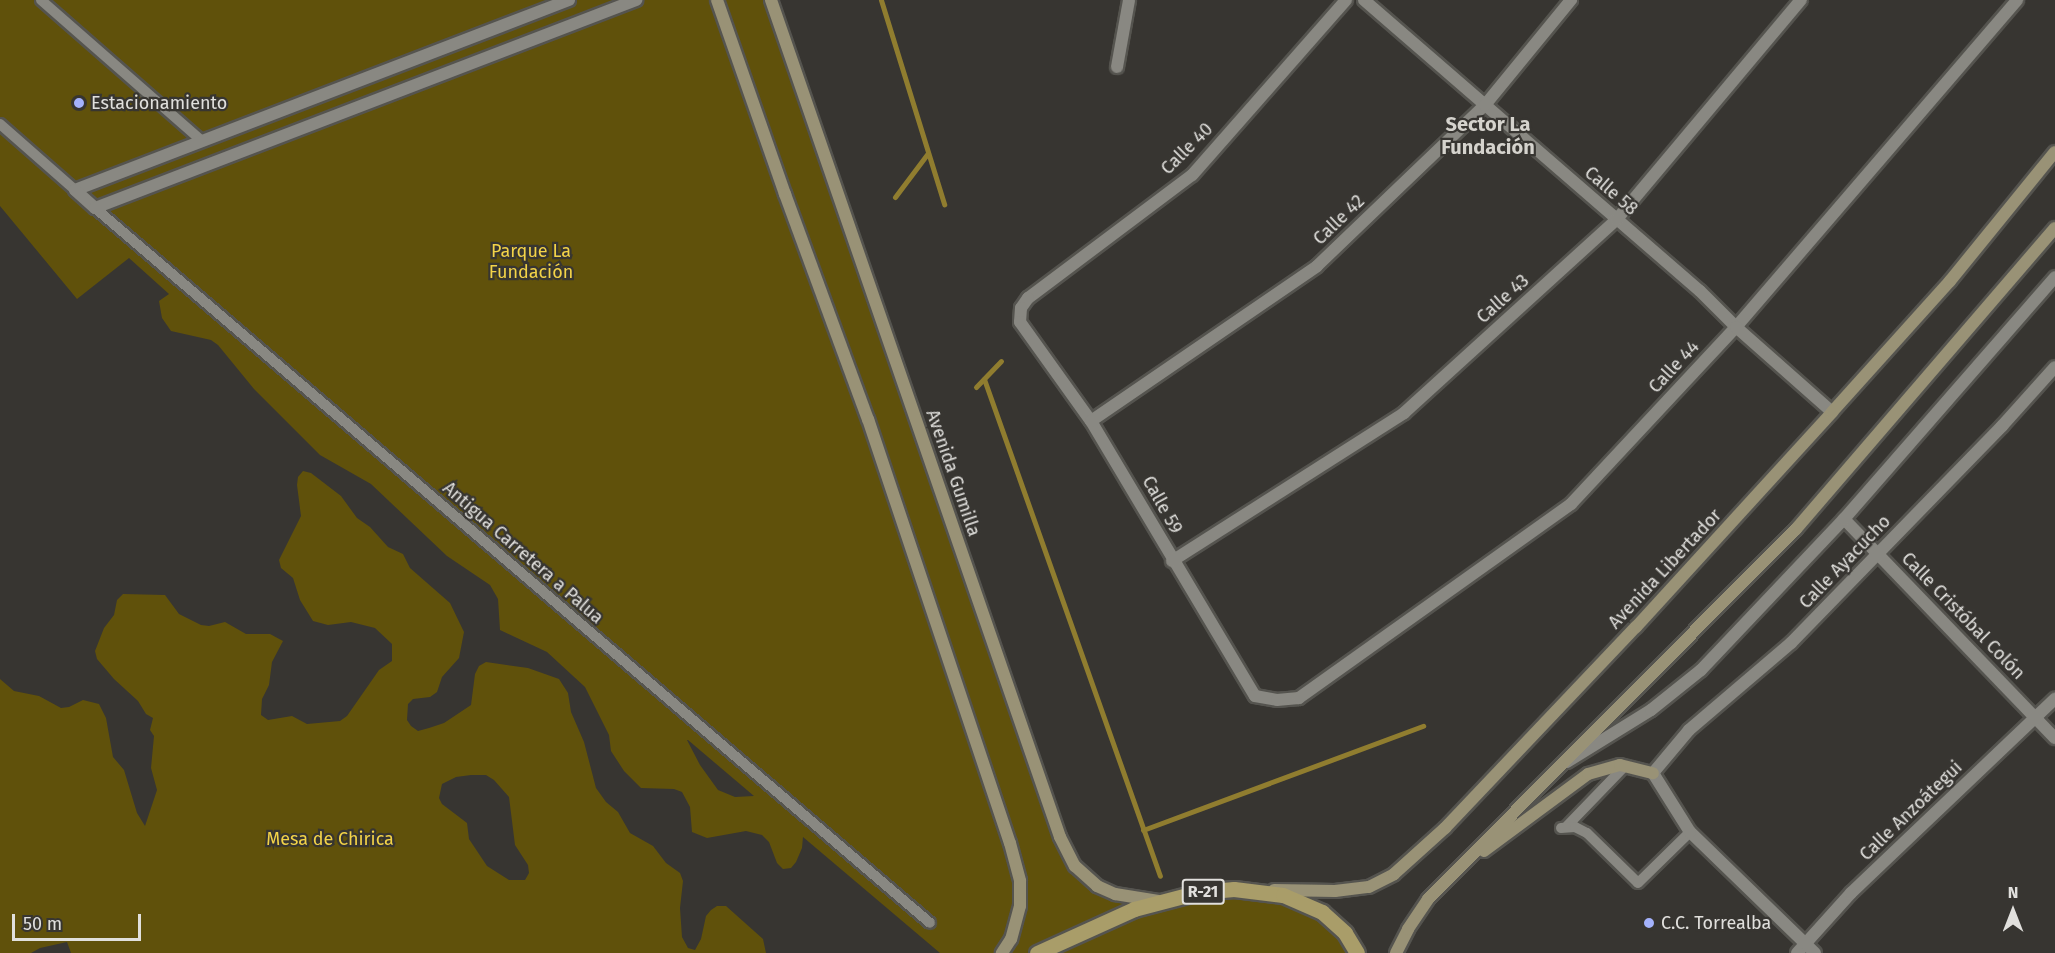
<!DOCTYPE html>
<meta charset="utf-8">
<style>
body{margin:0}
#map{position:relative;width:2055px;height:953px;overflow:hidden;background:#373531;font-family:"Fira Sans",sans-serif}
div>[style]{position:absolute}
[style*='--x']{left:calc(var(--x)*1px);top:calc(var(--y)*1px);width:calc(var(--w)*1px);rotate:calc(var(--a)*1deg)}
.green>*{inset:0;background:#60510b}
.stream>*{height:5px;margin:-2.5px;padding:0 2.5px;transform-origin:2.5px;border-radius:2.5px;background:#907d2f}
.roads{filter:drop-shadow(2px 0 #55544f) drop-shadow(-2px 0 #55544f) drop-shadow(0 2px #55544f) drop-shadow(0 -2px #55544f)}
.lane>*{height:10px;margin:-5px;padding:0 5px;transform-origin:5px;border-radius:5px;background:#898882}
.street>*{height:12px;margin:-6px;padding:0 6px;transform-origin:6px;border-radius:6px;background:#898882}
.secondary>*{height:12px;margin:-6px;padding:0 6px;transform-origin:6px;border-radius:6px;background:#999276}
.primary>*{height:15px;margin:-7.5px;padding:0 7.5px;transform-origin:7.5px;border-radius:7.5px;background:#a99d69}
.dots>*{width:16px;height:16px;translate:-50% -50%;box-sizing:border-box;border:3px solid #373531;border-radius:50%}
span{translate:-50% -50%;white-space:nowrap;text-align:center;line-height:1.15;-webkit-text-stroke:4.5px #373531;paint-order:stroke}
.shield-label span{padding:2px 4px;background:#373531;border:2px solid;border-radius:4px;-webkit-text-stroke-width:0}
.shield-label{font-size:16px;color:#e1e0dd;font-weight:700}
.poi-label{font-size:18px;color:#e1e0dd}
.left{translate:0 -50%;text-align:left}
.street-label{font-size:18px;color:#e1e0dd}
.park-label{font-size:18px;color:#f3d348}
.neighbourhood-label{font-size:20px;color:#d5d3cd;font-weight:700}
.north{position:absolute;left:1983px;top:881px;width:60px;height:60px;-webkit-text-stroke:4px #373531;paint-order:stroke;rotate:0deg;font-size:16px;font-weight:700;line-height:24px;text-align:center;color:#e1e0dd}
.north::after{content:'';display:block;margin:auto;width:21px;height:27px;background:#e1e0dd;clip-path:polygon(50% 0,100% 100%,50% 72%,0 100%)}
.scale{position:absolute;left:12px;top:914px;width:129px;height:27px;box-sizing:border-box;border:3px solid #e1e0dd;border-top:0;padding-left:8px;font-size:18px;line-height:21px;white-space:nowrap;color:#e1e0dd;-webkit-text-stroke:4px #373531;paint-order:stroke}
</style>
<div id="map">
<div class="green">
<div style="clip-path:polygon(evenodd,0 0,717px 0,966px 711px,1021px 893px,1002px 953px,940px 953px,803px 837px,802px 848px,796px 862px,791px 868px,783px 869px,777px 863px,769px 842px,762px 835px,746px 831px,707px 838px,692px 832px,690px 807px,682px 792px,674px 789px,641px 788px,624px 771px,611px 751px,609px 735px,585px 687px,547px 652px,500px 630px,498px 599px,490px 585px,447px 556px,371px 484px,320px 455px,254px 389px,218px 345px,211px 340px,171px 331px,162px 318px,159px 301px,169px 294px,129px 258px,77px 299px,0 206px,0 0,687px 740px,688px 740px,754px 796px,735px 797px,718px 790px,700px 765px,687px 740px)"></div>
<div style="clip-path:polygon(721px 0,769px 0,1071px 868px,1143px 902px,1030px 953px,1007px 953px,1024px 894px)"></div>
<div style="clip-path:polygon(evenodd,303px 471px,311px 473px,341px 496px,357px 518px,370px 527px,388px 547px,403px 554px,410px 568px,450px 603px,464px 632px,459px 658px,442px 677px,437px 692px,430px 697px,413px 699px,408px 704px,407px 720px,411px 726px,418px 731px,429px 728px,444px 723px,471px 705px,475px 674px,479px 666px,486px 662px,528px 668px,559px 679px,568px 693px,571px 712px,584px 742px,596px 788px,606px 802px,618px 812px,630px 833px,653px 846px,666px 863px,680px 873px,683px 881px,680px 908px,682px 937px,688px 948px,695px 950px,701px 939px,706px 916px,711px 910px,717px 906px,726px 906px,763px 939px,766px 953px,71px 953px,67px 942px,40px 948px,31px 953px,0 953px,0 679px,14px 691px,39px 696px,61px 708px,69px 707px,83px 700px,99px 704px,106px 718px,113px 757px,124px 770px,137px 813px,145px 826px,157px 790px,151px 768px,154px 736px,150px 730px,153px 718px,146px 714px,138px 701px,114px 679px,97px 659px,95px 651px,104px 628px,114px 615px,117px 600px,123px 594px,165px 595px,179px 614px,201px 625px,209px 626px,225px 622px,246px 634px,270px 634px,283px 641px,272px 662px,269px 685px,262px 699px,261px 715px,268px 720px,292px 716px,307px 724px,340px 721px,347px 716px,379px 670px,392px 661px,392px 644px,375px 628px,351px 622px,328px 625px,313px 621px,300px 600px,293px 578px,281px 568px,279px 560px,301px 516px,297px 485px,298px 477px,303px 471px,471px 775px,486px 775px,494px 780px,509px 797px,515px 845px,528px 865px,529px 873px,525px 880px,509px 880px,487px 866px,469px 839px,467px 823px,442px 804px,439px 798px,442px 784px,456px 777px,471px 775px)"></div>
<div style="clip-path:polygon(1249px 894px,1297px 905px,1332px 926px,1351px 953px,1048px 953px,1118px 920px,1199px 897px)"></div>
</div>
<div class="stream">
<div style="--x:881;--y:0;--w:214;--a:72.8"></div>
<div style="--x:895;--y:197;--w:55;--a:-53.1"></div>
<div style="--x:984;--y:379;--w:527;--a:70.5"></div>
<div style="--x:976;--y:387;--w:36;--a:-46"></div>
<div style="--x:1143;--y:830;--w:299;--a:-20.4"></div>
</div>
<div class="roads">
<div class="lane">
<div style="--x:41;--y:0;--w:214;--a:41.2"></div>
<div style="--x:0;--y:124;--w:100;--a:41.3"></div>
<div style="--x:95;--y:208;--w:1099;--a:40.57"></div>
<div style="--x:1567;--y:826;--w:83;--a:-46"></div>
<div style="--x:1561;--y:828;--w:14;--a:-4"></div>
<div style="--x:1575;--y:827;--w:13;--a:27"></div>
<div style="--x:1587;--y:833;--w:71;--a:44.4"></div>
<div style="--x:1638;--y:883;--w:73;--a:-44.4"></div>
</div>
<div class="street">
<div style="--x:569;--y:0;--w:529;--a:158.96"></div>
<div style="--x:75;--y:190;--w:27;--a:42"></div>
<div style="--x:95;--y:208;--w:580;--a:-21.03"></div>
<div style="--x:1346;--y:0;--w:233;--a:131.3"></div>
<div style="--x:1192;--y:175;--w:205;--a:143.1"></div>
<div style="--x:1028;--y:298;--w:12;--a:125"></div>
<div style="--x:1021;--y:308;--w:14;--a:94"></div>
<div style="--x:1020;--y:322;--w:122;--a:54.4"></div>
<div style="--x:1091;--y:421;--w:320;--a:59.2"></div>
<div style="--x:1255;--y:696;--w:22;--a:10"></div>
<div style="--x:1277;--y:700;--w:22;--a:-5"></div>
<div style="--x:1299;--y:698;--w:334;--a:-35.5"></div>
<div style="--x:1571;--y:504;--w:242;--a:-47"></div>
<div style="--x:1736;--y:327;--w:431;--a:-49.3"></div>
<div style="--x:1364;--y:0;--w:444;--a:40.9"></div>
<div style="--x:1700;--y:291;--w:51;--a:45"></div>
<div style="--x:1736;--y:327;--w:128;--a:41.5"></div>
<div style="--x:1117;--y:67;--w:68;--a:-79.8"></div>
<div style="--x:1091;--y:421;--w:274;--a:-34.4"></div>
<div style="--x:1317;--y:266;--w:233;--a:-43.8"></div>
<div style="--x:1485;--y:105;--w:136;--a:-50.7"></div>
<div style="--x:1844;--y:519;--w:304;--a:46.1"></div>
<div style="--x:1172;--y:561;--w:275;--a:-32.5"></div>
<div style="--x:1404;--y:413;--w:288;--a:-42.3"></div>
<div style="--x:1617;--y:219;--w:286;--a:-50"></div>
<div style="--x:1567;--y:762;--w:99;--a:-31.8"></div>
<div style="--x:1651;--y:710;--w:64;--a:-38.7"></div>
<div style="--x:1701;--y:670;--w:208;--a:-46.6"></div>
<div style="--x:1844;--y:519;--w:321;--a:-48.9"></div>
<div style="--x:1797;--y:953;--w:81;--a:-48"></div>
<div style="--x:1851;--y:893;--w:282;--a:-43.6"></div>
<div style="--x:1815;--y:953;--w:174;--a:-135.9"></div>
<div style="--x:1690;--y:832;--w:70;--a:-122.1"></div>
<div style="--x:1653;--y:773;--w:56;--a:-50.1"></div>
<div style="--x:1689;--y:730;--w:134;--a:-40.5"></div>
<div style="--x:1791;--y:643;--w:303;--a:-45.8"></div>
<div style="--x:2002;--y:426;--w:79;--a:-48.1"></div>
</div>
<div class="secondary">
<div style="--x:717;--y:0;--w:206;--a:70.7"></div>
<div style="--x:785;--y:194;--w:240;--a:69.8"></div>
<div style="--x:868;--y:419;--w:447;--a:71.5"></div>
<div style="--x:1010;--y:843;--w:39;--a:75"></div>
<div style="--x:1020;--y:881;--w:25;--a:90"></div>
<div style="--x:1020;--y:906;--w:34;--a:105"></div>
<div style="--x:1011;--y:939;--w:17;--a:123"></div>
<div style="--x:771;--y:0;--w:885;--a:70.95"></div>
<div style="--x:1060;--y:837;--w:33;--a:63"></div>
<div style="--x:1075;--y:866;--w:30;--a:42"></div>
<div style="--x:1097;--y:886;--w:20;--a:24"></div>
<div style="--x:1115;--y:894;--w:44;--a:9.2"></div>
<div style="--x:1484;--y:851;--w:129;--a:-36.5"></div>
<div style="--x:1588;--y:774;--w:33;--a:-16"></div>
<div style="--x:1620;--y:765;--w:34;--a:14"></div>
<div style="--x:1274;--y:890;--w:61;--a:0.9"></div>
<div style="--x:1335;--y:891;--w:34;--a:-7"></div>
<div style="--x:1369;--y:887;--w:28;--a:-27"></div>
<div style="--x:1394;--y:874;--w:69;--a:-42"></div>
<div style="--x:1445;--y:828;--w:277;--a:-46.5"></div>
<div style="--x:1636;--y:627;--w:291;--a:-47.6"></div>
<div style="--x:1832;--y:412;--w:176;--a:-48"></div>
<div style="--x:1950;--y:281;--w:166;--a:-50.9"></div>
<div style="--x:1396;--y:953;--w:27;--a:-63"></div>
<div style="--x:1408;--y:929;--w:36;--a:-56"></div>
<div style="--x:1428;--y:899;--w:522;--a:-45.16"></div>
<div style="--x:1796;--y:529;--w:397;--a:-49.3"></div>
</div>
<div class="primary">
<div style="--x:1037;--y:953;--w:107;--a:-24.4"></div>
<div style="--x:1134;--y:909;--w:67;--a:-14.7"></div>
<div style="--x:1199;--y:892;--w:35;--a:-5"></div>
<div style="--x:1234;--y:889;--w:49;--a:7"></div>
<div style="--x:1283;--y:895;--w:43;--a:23.6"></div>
<div style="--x:1322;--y:912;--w:31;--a:42"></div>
<div style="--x:1345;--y:933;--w:23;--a:59"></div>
</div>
</div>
<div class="dots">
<div style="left:79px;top:103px;background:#a4b2fc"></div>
<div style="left:1649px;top:923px;background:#a4b2fc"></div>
</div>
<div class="shield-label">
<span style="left:1203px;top:892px">R-21</span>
</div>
<div class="poi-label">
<span class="left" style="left:91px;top:103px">Estacionamiento</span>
<span class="left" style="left:1661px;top:923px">C.C. Torrealba</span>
</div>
<div class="street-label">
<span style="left:1187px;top:149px;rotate:-45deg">Calle 40</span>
<span style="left:1611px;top:191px;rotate:41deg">Calle 58</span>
<span style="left:1339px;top:220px;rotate:-44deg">Calle 42</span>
<span style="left:1503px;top:299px;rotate:-42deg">Calle 43</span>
<span style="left:1674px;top:367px;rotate:-47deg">Calle 44</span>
<span style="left:953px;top:473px;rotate:71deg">Avenida Gumilla</span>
<span style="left:1162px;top:505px;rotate:61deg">Calle 59</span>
<span style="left:523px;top:553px;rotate:41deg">Antigua Carretera a Palua</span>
<span style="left:1845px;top:562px;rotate:-46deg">Calle Ayacucho</span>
<span style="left:1665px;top:569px;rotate:-47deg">Avenida Libertador</span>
<span style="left:1963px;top:616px;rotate:46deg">Calle Cristóbal Colón</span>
<span style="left:1911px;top:811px;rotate:-44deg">Calle Anzoátegui</span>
</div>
<div class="park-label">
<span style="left:531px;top:262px">Parque La<br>Fundación</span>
<span style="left:330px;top:839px">Mesa de Chirica</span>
</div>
<div class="neighbourhood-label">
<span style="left:1488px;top:136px">Sector La<br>Fundación</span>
</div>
<div class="north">N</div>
<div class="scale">50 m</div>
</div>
